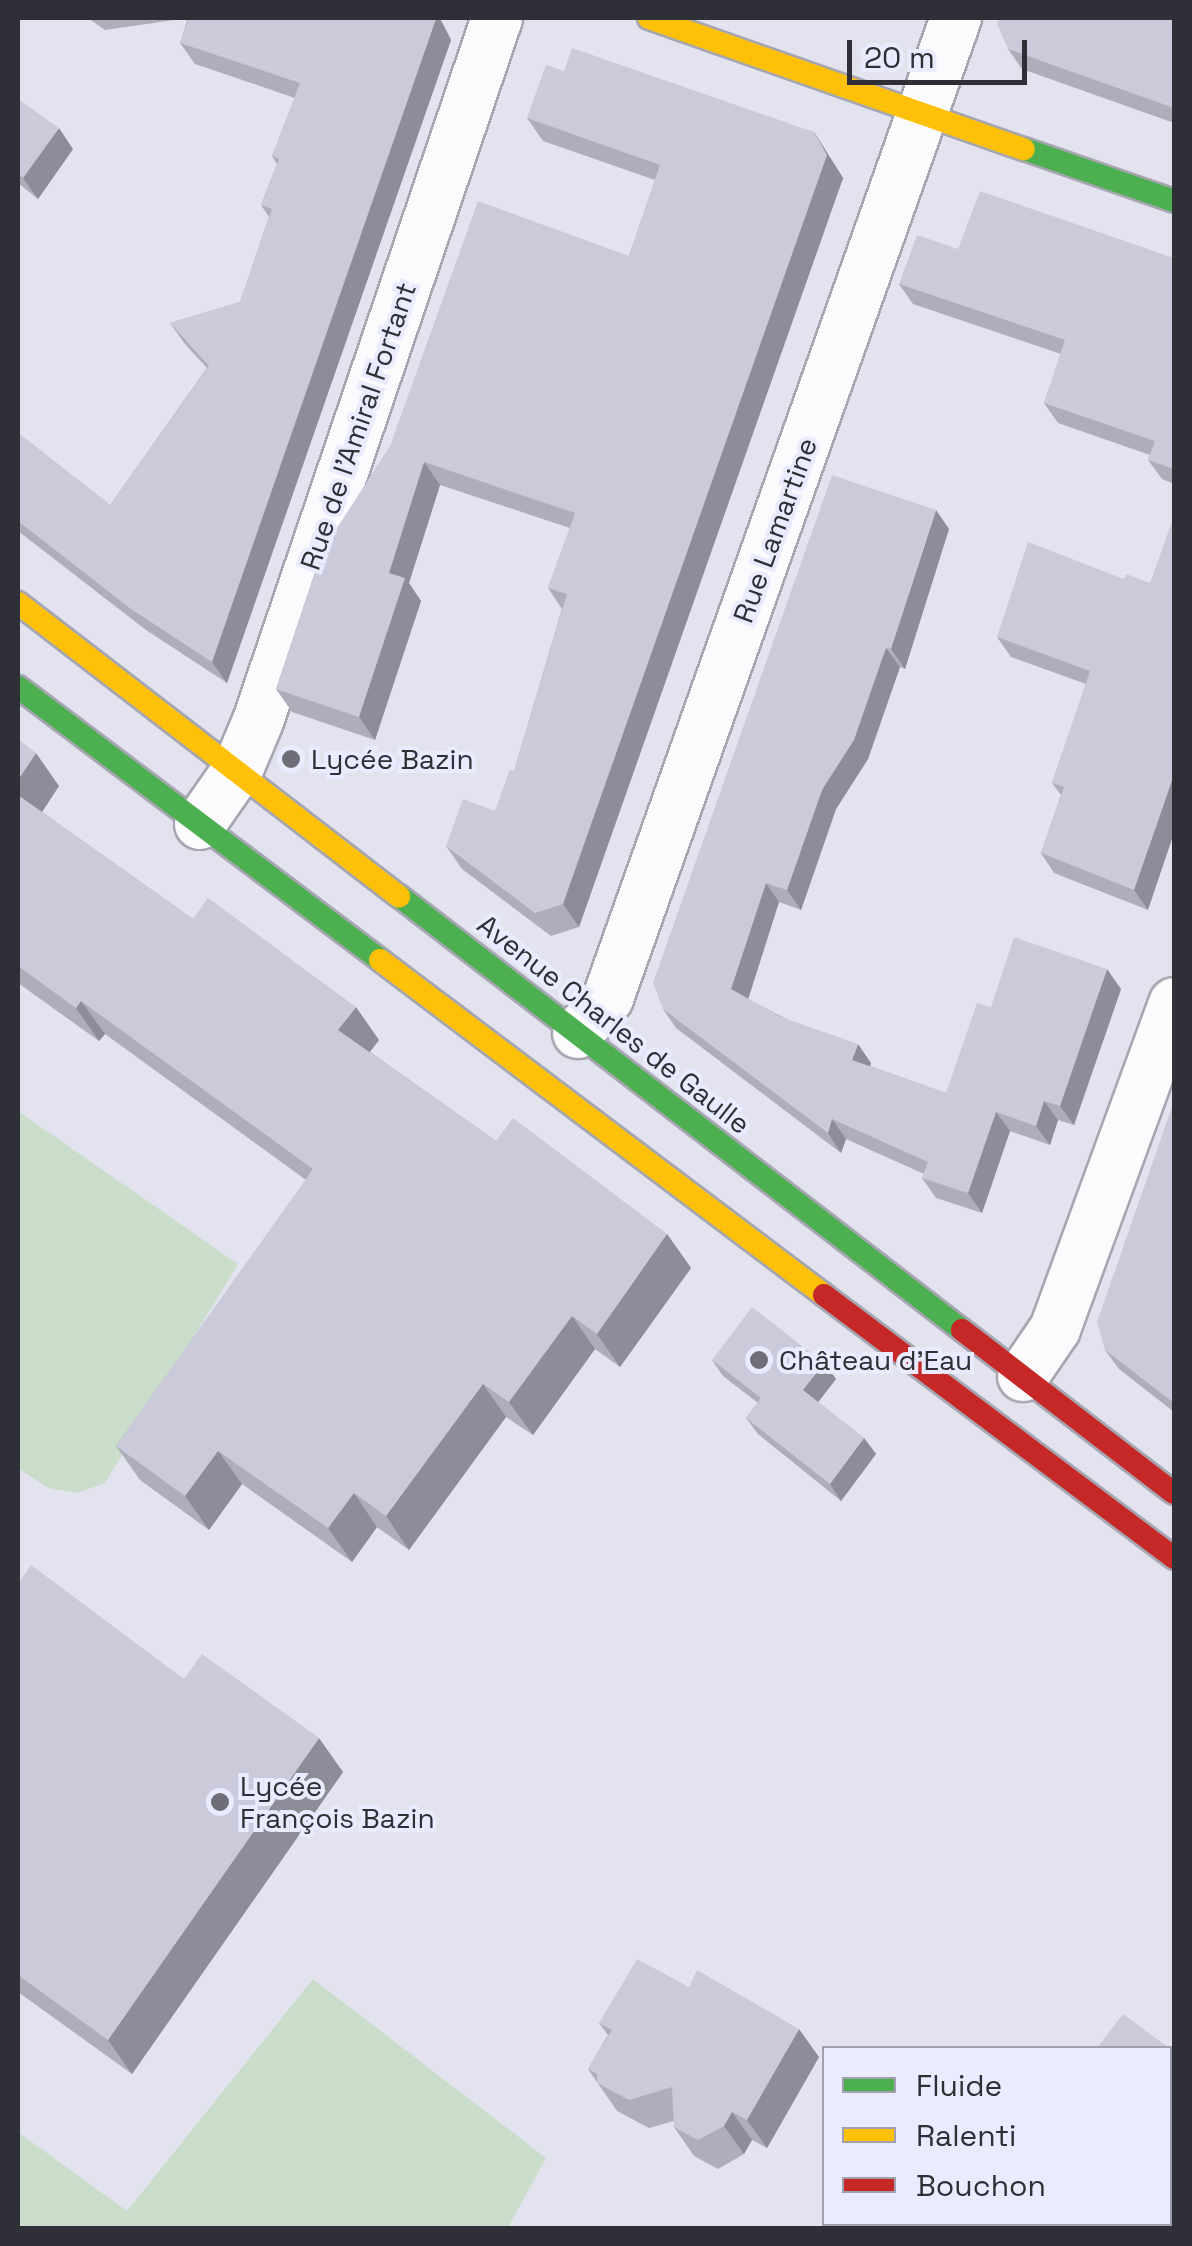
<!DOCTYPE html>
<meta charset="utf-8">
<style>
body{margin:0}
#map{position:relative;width:1192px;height:2246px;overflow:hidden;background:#e3e3f0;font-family:"Space Grotesk",sans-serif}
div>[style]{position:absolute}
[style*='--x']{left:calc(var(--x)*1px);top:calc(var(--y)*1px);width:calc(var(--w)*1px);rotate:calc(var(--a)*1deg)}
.green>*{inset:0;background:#caddcb}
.roads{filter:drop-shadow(2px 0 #a6a6b1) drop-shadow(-2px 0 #a6a6b1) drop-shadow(0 2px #a6a6b1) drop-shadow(0 -2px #a6a6b1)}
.street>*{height:50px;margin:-25px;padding:0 25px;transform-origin:25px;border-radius:25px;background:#fbfbfd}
.fast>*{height:22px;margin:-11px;padding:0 11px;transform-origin:11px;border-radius:11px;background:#4caf50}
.slow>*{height:22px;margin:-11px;padding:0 11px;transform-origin:11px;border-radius:11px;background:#ffc107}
.jam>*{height:22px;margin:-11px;padding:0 11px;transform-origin:11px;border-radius:11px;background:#c62828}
.wall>*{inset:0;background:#aeaebb}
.shaded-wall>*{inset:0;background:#8d8d99}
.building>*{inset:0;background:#cacada}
.dots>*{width:28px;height:28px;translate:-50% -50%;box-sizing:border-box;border:5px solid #ebebff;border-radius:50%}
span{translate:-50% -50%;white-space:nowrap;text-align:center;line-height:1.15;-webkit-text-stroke:8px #ebebff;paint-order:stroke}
.street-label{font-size:28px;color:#2f2f38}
.poi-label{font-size:28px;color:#2f2f38}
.left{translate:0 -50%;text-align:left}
.frame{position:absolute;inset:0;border:20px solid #2f2f38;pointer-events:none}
.legend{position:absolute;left:822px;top:2046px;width:350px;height:180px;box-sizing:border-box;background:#ebebff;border:2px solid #a0a0af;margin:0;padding:12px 18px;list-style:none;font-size:30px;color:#2f2f38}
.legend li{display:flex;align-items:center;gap:20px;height:50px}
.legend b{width:50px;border:2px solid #a0a0af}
.scale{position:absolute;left:847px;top:40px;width:180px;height:45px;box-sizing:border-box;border:5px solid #2f2f38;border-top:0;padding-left:12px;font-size:30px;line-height:35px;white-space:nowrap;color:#2f2f38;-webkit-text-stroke:8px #ebebff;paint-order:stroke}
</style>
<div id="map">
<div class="green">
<div style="clip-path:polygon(18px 1111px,238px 1264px,105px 1483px,77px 1493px,48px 1488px,18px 1468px)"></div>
<div style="clip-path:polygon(313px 1979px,546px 2158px,508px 2228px,18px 2228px,18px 2132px,127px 2211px)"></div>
</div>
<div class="roads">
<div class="street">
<div style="--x:200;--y:824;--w:65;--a:-55.1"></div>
<div style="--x:237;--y:771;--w:54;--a:-67.2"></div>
<div style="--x:258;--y:721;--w:743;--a:-71.22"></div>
<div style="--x:578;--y:1033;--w:46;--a:-49.4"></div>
<div style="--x:608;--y:998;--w:1040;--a:-70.45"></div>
<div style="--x:1023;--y:1376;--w:57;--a:-55.8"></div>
<div style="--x:1055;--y:1329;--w:347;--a:-69.9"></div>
</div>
<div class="fast">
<div style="--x:1024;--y:149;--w:159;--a:19.1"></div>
<div style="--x:18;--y:687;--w:453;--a:37"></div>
<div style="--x:399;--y:896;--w:711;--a:37.63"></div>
</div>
<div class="slow">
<div style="--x:649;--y:18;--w:397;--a:19.3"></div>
<div style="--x:18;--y:603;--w:481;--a:37.6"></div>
<div style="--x:380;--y:960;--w:556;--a:37.03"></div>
</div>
<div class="jam">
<div style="--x:824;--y:1295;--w:438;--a:36.9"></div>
<div style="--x:962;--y:1330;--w:267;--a:37.6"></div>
</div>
</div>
<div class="wall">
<div style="clip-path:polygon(88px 18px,439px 18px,451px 40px,227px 683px,146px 630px,18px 531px,18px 433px,110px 505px,207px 368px,185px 344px,170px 323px,240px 302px,269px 217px,261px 205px,277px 164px,272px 156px,295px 98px,195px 64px,180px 43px,188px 18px,105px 30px)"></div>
<div style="clip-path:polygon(1174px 18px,1174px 123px,1022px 69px,1008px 49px)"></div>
<div style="clip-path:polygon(564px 71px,814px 132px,843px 178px,579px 927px,551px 936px,462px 869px,446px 846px,495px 811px,514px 771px,562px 609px,548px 588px,570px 528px,440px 485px,409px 583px,421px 601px,375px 740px,292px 712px,276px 689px,322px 551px,629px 256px,655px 180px,543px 141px,527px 118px)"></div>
<div style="clip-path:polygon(18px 99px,73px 149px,38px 199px,18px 183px)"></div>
<div style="clip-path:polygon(958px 249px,1174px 258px,1174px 484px,1162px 479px,1148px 460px,1150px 455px,1058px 423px,1044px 403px,1061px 354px,913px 304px,899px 284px)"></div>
<div style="clip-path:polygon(949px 529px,905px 669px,900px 667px,868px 759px,836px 809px,801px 910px,779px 902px,748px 999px,871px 1063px,870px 1066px,946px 1093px,991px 1007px,1121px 989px,1074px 1125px,1058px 1120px,1050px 1145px,1010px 1131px,982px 1213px,936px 1198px,922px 1178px,924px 1174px,846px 1139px,841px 1153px,676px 1028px,663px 1009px)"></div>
<div style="clip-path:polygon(1124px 579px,1150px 583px,1148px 910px,1054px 873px,1041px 853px,1061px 795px,1052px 783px,1086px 684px,1011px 657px,997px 637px)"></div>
<div style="clip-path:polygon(18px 739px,59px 786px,42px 812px,193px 919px,379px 1040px,370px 1052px,496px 1141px,667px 1234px,691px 1268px,620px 1367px,595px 1349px,533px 1435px,506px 1417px,409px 1550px,377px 1527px,352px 1562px,242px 1484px,209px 1530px,140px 1480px,116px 1446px,306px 1180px,105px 1034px,99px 1041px,18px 983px)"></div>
<div style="clip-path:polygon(1174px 1101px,1174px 1412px,1119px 1369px,1105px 1350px)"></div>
<div style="clip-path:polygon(712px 1360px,824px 1363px,836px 1379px,818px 1402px,864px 1438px,876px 1454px,841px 1501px,758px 1434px,746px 1418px,758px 1403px,723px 1376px)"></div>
<div style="clip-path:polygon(18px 1584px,343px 1772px,132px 2074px,18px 1992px)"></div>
<div style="clip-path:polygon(599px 2023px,819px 2057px,767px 2148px,752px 2140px,744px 2154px,718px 2169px,694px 2156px,674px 2127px,674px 2121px,649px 2128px,617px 2111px,588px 2069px,608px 2035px)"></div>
</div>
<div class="shaded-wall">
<div style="clip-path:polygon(435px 18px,439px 18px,442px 22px,451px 40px,227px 683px,212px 662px)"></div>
<div style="clip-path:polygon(59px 128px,73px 149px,38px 199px,23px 178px)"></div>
<div style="clip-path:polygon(814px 132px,843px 178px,579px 927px,563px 904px)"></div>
<div style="clip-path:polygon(424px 462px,440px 485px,409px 583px,421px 601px,375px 740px,359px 717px,389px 573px)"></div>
<div style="clip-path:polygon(936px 510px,949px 529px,905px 669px,891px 649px)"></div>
<div style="clip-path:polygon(886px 648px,900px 667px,868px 759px,836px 809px,801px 910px,787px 890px,822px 790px)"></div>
<div style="clip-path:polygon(36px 753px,59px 786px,34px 824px,18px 800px,18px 780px)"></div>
<div style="clip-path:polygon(1174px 774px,1174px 833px,1148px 910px,1134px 890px)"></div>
<div style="clip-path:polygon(766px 883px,779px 902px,745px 1009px,731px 989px)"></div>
<div style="clip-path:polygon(1107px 969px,1121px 989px,1074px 1125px,1060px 1106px)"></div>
<div style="clip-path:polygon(81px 1001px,105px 1034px,99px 1041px,76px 1008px)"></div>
<div style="clip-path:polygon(356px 1007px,379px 1040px,361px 1063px,338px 1030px)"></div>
<div style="clip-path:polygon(858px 1044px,871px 1063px,866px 1079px,852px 1060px)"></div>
<div style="clip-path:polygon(1044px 1101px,1058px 1120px,1050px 1145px,1036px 1126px)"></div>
<div style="clip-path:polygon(996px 1112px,1010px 1131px,982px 1213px,968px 1193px)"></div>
<div style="clip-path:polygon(832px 1119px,846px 1139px,841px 1153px,828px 1133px)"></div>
<div style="clip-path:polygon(667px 1234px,691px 1268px,620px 1367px,597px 1334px)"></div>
<div style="clip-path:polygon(572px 1316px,595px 1349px,533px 1435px,509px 1402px)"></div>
<div style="clip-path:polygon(824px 1363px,836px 1379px,815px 1406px,803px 1390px)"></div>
<div style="clip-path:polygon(483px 1384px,506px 1417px,409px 1550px,386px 1516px)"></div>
<div style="clip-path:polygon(864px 1438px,876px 1454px,841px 1501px,830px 1484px)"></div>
<div style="clip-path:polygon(218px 1451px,242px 1484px,209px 1530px,185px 1496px)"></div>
<div style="clip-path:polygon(354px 1493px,377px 1527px,352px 1562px,328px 1528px)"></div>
<div style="clip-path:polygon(319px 1738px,343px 1772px,132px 2074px,108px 2040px)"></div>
<div style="clip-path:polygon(799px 2029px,819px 2057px,767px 2148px,747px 2120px)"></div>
<div style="clip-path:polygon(732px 2112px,752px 2140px,744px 2154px,724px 2126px)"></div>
</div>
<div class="building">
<div style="clip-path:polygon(189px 18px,435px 18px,436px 19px,212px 662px,131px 609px,18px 521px,18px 433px,110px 505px,209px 366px,170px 323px,240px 302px,272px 209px,261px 205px,279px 159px,272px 156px,300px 83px,180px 43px)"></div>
<div style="clip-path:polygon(999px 18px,1174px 18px,1174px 108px,1008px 49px,997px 24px)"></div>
<div style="clip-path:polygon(572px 48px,814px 132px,827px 155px,563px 904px,535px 913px,446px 846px,463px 799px,495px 811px,510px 769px,514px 771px,567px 594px,548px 588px,575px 513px,424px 462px,389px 573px,405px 578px,359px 717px,276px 689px,322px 551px,390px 446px,478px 201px,629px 256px,660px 165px,527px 118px,546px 65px,564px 71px)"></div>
<div style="clip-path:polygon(18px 99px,59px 128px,23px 178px,18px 174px)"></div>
<div style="clip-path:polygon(980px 191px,1174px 258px,1174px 469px,1148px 460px,1155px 441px,1044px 403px,1065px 340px,899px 284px,917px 235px,958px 249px)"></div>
<div style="clip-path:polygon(832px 475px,936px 510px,891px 649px,886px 648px,854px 740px,822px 790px,787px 890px,766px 883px,731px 989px,781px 1017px,858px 1044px,852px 1060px,946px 1093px,977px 1003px,991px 1007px,1014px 937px,1107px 969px,1060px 1106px,1044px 1101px,1036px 1126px,996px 1112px,968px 1193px,922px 1178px,928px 1162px,832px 1119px,828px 1133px,663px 1009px,653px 983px)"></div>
<div style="clip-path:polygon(1174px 516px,1174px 774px,1134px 890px,1041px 853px,1064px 787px,1052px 783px,1090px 671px,997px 637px,1028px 542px,1124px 579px,1126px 574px,1150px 583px)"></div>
<div style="clip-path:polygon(18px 739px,36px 753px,18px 780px)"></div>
<div style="clip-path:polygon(18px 795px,193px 919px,208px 898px,356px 1007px,338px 1030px,496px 1141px,513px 1118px,667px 1234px,597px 1334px,572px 1316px,509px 1402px,483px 1384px,386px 1516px,354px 1493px,328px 1528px,218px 1451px,185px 1496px,116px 1446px,313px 1169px,81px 1001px,76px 1008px,18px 966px)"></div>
<div style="clip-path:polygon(1174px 1101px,1174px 1403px,1105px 1350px,1097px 1322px)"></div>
<div style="clip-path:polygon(752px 1307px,824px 1363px,803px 1390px,864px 1438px,830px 1484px,746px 1418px,761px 1398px,712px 1360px)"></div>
<div style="clip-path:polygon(31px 1565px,184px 1679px,202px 1654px,319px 1738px,108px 2040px,18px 1975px,18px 1584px)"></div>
<div style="clip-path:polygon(637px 1959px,689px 1987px,697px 1970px,799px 2029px,747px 2120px,732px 2112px,724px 2126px,698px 2140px,674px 2127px,672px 2087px,629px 2100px,597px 2083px,597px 2074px,588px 2069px,612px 2030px,599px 2023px)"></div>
<div style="clip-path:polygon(1123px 2014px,1169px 2048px,1097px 2048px)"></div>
<div style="clip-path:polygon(1170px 2049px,1174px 2053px,1174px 2228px,905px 2228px,908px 2224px,1170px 2224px)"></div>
</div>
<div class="dots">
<div style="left:291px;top:759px;background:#6e6e78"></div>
<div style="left:759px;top:1360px;background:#6e6e78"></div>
<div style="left:220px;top:1802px;background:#6e6e78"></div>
</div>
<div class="street-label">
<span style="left:358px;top:426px;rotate:-71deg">Rue de l'Amiral Fortant</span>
<span style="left:775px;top:530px;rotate:-70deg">Rue Lamartine</span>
<span style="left:614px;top:1024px;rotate:38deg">Avenue Charles de Gaulle</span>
</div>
<div class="poi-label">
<span class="left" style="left:311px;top:759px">Lycée Bazin</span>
<span class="left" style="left:779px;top:1360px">Château d'Eau</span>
<span class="left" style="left:240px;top:1802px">Lycée<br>François Bazin</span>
</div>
<div class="frame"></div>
<ul class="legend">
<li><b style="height:12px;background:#4caf50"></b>Fluide</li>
<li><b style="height:12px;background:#ffc107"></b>Ralenti</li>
<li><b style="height:12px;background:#c62828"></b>Bouchon</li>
</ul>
<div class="scale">20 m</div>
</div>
